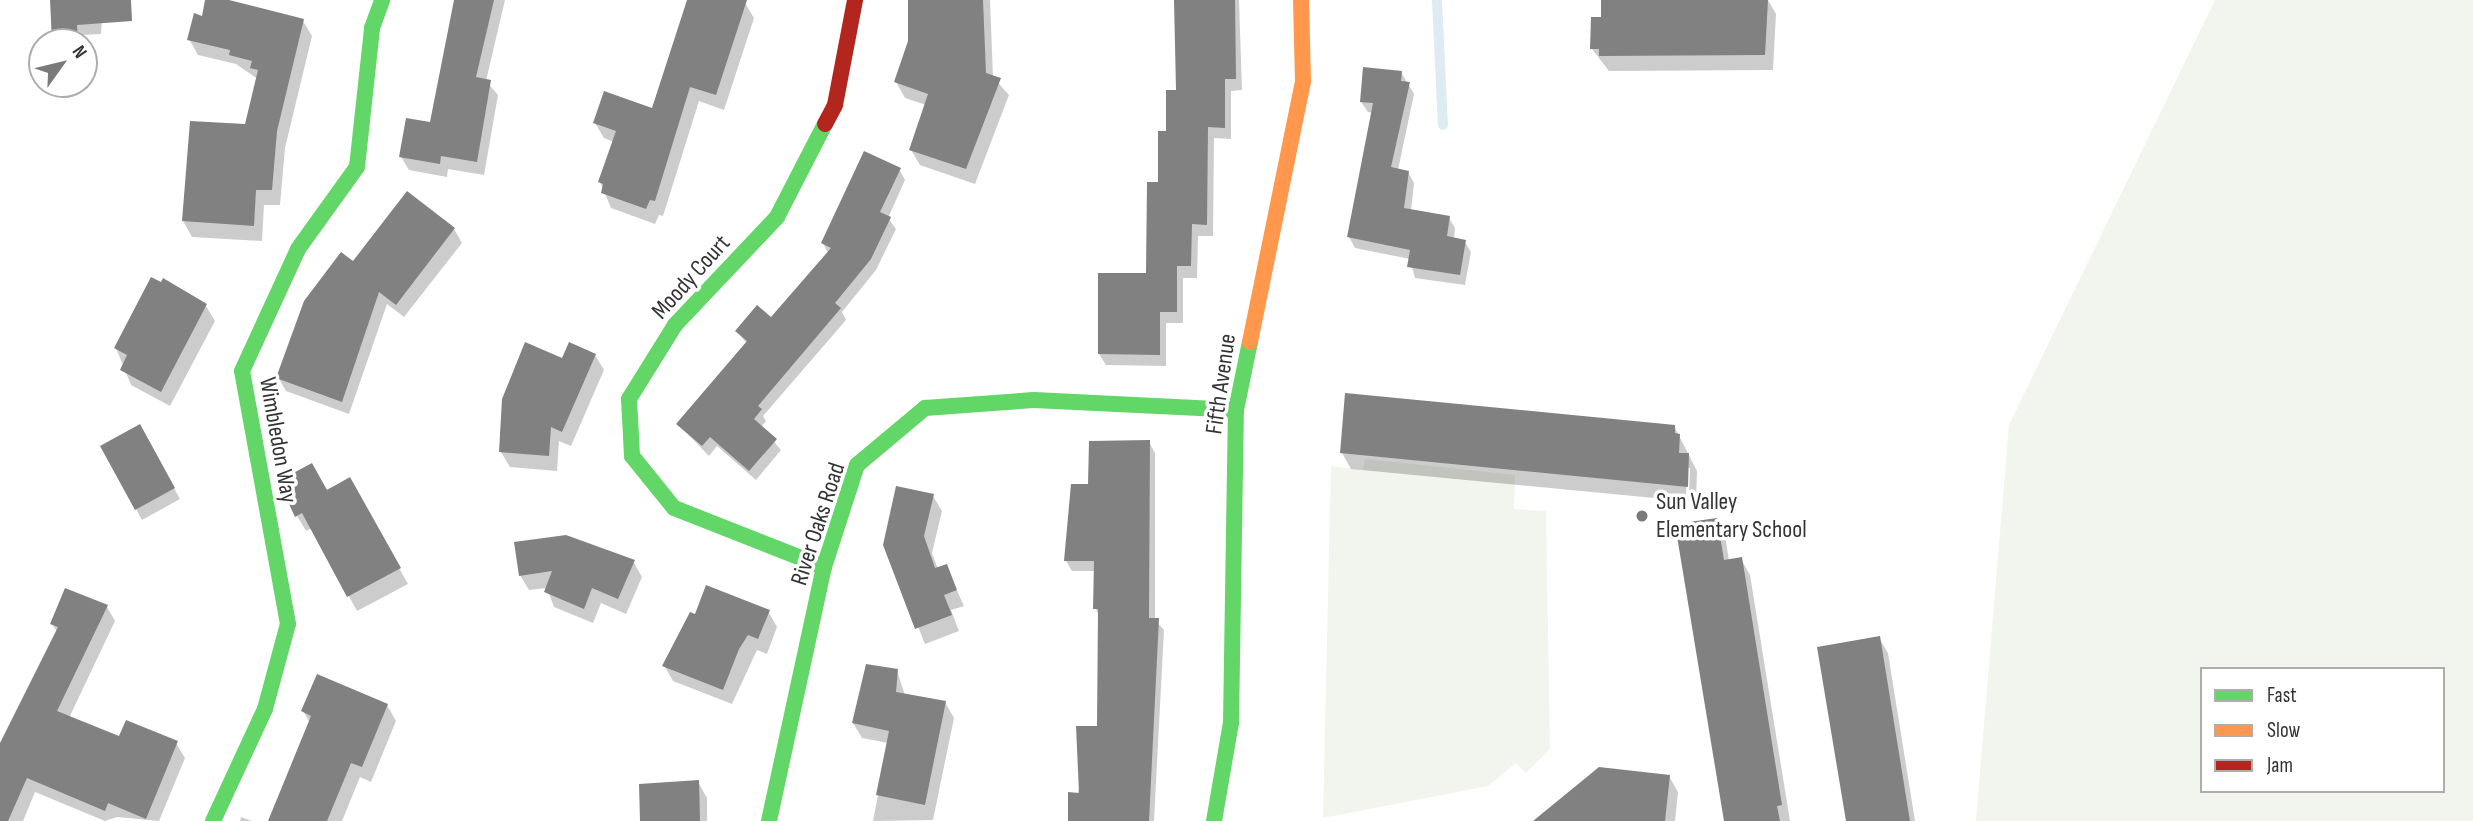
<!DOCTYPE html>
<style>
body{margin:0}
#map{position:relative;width:2473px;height:821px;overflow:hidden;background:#fff;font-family:"Sofia Sans Condensed",sans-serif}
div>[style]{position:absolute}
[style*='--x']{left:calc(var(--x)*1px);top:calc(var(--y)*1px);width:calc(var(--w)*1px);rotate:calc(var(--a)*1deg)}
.green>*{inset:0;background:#f1f5ed}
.shadow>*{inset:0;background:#0003}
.stream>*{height:10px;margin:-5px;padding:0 5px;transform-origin:5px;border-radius:5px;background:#ddebf3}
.building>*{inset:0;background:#818181}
.fast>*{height:16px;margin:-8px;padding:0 8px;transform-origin:8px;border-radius:8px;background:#63d668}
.slow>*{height:16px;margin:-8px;padding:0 8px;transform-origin:8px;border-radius:8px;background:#ff974d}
.jam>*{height:16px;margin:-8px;padding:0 8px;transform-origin:8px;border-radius:8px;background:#b3261e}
.dots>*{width:19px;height:19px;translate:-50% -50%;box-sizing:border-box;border:4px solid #fff;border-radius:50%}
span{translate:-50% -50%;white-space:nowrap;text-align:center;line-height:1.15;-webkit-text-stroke:7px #fff;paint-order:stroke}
.street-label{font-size:24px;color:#333}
.poi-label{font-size:24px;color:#333}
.left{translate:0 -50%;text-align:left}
.legend{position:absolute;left:2200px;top:667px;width:245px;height:126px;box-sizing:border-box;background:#fff;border:2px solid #adadad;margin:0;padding:9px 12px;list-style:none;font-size:21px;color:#333}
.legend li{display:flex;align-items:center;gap:14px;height:35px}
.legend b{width:35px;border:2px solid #adadad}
.north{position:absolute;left:28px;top:28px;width:70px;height:70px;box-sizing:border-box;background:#fff;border:2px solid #adadad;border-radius:50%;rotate:56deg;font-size:19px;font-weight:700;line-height:28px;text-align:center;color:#333}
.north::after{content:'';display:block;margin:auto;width:24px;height:32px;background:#7a7a7a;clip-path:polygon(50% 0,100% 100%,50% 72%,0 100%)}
</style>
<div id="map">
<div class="green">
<div style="clip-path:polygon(evenodd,2215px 0,2473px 0,2473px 821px,1976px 821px,2009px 425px,2215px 0,2202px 669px,2443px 669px,2443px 791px,2202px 791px,2202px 669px)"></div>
<div style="clip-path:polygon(1365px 459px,1515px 475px,1514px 509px,1546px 511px,1550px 749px,1526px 773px,1516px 763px,1488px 786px,1323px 818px,1331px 466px,1363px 470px)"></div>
</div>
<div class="shadow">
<div style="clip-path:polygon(52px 0,103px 0,101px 34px,82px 35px,82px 42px,54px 42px)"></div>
<div style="clip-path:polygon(207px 0,303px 21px,312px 36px,285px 148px,280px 205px,264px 205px,262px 241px,192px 237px,183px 221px,246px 125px,258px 79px,236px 64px,198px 55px,189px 39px,203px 18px)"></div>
<div style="clip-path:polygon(457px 0,505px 0,486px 81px,498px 95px,484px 175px,448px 169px,447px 177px,409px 170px,401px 157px,431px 124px)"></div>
<div style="clip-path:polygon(689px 0,736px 0,745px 3px,754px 18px,724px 110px,699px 101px,663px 216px,659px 215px,655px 224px,611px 208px,600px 182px,614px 142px,604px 138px,595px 123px,653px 110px)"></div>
<div style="clip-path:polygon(910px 0,990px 0,993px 77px,1009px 95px,975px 184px,920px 165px,911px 150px,926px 105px,905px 98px,896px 82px,910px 42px)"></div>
<div style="clip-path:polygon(1176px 0,1239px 0,1242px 90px,1231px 91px,1231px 139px,1214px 138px,1213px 236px,1198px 236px,1197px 278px,1183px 278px,1183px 323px,1166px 323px,1166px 366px,1106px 365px,1099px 354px,1148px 274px,1168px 133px,1178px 92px)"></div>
<div style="clip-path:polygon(1603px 0,1768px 0,1776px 14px,1773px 70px,1609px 71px,1592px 49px,1603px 19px)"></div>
<div style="clip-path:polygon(1401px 72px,1414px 94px,1398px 170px,1408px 172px,1414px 183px,1411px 211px,1449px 218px,1455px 228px,1454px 239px,1465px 242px,1471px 252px,1465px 285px,1415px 278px,1410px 259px,1355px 248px,1349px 237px,1373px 113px,1368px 112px,1361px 102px)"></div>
<div style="clip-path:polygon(899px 169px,905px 180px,888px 218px,896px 229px,876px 270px,842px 312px,846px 320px,763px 416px,766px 421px,761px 427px,781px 450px,756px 480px,717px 446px,709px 456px,678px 424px,747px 344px,737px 331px,771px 320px,828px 253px,823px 243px)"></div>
<div style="clip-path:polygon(454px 229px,462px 243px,404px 317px,387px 304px,349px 414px,286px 391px,278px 377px,353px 264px)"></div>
<div style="clip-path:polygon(206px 306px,215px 321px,170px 406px,131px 385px,116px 348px)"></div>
<div style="clip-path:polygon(595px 355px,604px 370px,571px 446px,559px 441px,557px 471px,510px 467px,501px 452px,563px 360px)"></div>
<div style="clip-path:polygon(140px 426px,180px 499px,142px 520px,102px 446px)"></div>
<div style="clip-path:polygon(evenodd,1674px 426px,1697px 471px,1696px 502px,1351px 469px,1342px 453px,1674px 426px,1687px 468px,1690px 468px,1689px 496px,1686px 496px,1687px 468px)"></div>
<div style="clip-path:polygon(1149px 442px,1155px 453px,1155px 620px,1164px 630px,1154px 821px,1069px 821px,1098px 728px,1100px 617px,1095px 608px,1095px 571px,1072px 571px,1066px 561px,1090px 486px)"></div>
<div style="clip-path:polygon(350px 480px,408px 584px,357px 611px,312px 528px,306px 531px,290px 504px)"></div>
<div style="clip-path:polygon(933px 496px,942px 511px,932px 553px,938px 569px,946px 566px,964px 606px,951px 610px,959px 631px,925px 644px,885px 545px)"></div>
<div style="clip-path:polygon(1716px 520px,1725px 535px,1729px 561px,1741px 559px,1750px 575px,1790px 821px,1726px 821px)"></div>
<div style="clip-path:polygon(516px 543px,633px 561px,642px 577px,626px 614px,601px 603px,593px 623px,554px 607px,547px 588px,529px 590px,520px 575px)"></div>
<div style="clip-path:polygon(107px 607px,115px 621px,69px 718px,120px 739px,176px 743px,185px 758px,159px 821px,117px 817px,105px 821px,35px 792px,23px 821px,0 821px,0 747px,57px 632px,52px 624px)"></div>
<div style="clip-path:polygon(768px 611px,777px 627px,767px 654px,757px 650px,732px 704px,673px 681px,664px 665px,696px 616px)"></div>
<div style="clip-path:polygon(1879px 638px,1888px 653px,1915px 821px,1848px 821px)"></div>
<div style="clip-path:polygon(897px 671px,905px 695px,945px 702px,954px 718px,933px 820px,873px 821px,888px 743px,862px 738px,853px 723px)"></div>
<div style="clip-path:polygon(387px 705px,396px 721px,371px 782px,360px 777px,342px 821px,269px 821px,310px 723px,303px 711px)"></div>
<div style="clip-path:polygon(1669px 776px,1678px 792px,1675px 821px,1536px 821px)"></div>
<div style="clip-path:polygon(698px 782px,707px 798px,707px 821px,641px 821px)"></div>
<div style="clip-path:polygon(241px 817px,252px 821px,240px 821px)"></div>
</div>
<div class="stream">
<div style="--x:1437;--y:0;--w:125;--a:87.3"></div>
</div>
<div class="building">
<div style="clip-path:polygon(50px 0,131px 0,132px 21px,77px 25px,78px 42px,52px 42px)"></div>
<div style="clip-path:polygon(205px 0,229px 0,304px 19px,277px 131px,272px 190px,256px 190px,254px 226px,182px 221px,190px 121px,245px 124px,258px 70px,250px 68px,252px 61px,229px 55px,230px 50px,187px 40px,194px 13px,202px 16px)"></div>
<div style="clip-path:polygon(454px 0,494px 0,476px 77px,491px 80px,477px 162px,441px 156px,440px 164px,399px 157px,406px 118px,430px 122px)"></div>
<div style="clip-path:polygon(687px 0,747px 0,716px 95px,690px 87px,655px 201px,650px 200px,646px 209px,601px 193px,603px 184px,598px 182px,616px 131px,593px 123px,604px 91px,652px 108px)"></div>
<div style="clip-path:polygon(908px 0,983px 0,986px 73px,1001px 78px,966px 169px,909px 150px,928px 94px,894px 82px,908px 41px)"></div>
<div style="clip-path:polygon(1174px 0,1235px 0,1236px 79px,1225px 79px,1225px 128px,1208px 127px,1207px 225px,1192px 224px,1191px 266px,1177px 266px,1177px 312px,1160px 312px,1160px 355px,1098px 354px,1098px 273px,1146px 273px,1147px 182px,1158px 182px,1158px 131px,1166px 131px,1166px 90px,1176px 90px)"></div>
<div style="clip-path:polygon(1601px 0,1768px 0,1765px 55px,1599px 56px,1599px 49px,1590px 49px,1591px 17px,1601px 17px)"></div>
<div style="clip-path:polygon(1363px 67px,1402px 71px,1401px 81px,1410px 82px,1391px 167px,1409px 171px,1404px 208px,1450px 216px,1447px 236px,1466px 240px,1460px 275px,1407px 267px,1410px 250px,1347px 237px,1373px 103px,1360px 102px)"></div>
<div style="clip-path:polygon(864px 151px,901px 168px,880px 212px,891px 217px,871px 259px,835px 303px,841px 308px,758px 406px,762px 409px,754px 419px,777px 439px,749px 471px,710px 437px,702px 446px,676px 424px,747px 341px,735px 331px,757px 305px,771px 317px,831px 248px,821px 243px)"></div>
<div style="clip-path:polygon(407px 191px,455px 228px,396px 305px,379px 292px,342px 402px,276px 378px,304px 301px,341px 252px,353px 261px)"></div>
<div style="clip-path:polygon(151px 277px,161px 282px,163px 278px,207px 304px,161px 392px,120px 370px,127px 355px,114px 348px)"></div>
<div style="clip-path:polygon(525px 342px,562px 358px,569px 342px,596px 354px,562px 432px,551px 427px,549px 456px,499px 452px,502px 399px)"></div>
<div style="clip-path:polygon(1345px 393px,1675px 425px,1675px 433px,1680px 434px,1679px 453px,1689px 453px,1688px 487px,1340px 453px)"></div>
<div style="clip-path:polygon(140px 424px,175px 488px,135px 510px,100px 446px)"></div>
<div style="clip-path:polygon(1150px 440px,1149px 618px,1159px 618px,1149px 821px,1068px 821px,1068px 792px,1079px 793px,1076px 726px,1097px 726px,1098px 609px,1093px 609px,1094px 561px,1064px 561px,1071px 484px,1088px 484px,1089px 441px)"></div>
<div style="clip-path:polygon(312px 463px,327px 490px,350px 477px,401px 568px,347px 597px,302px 513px,295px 517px,289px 504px,284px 478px)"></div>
<div style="clip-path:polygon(896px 486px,934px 494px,924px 536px,935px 568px,947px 564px,957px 590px,944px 595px,952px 615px,915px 629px,883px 545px)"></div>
<div style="clip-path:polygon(1717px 518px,1724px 560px,1742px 557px,1782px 805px,1777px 806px,1780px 821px,1724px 821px,1675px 524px)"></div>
<div style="clip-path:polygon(566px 535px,635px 560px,618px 599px,592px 588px,584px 609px,544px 592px,552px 571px,519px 576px,514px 542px)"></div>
<div style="clip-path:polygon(706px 585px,770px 610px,758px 639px,748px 635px,739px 649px,723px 690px,662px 666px,690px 612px,695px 614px)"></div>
<div style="clip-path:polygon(65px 588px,108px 605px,57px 711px,119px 736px,126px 720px,178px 741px,146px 819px,108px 803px,105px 811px,27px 778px,8px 821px,0 821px,0 743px,58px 627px,50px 624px)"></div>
<div style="clip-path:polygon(1880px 636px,1910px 821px,1846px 821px,1817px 647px)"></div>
<div style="clip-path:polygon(866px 664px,898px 669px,896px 692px,946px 701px,925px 805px,876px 795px,889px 731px,852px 723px)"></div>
<div style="clip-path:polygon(317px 674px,388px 704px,362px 767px,351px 763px,327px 821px,268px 821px,311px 716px,301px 711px)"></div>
<div style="clip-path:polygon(1599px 767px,1670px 775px,1665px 821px,1533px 821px)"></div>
<div style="clip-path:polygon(699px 780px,700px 821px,640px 821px,639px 784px)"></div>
</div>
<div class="fast">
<div style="--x:824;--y:567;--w:161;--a:-158.5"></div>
<div style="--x:674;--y:508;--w:67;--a:-128.9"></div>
<div style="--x:632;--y:456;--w:57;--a:-93"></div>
<div style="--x:629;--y:399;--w:87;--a:-58.1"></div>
<div style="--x:675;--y:325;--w:149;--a:-46.6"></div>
<div style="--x:777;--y:217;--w:105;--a:-62.7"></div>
<div style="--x:213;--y:821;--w:123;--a:-65.1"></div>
<div style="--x:265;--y:709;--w:88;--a:-74.9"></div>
<div style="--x:288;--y:624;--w:257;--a:-100.3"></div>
<div style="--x:242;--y:371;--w:134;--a:-65.3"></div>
<div style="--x:298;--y:249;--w:101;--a:-54.3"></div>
<div style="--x:357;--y:167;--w:140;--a:-83.8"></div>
<div style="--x:372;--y:28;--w:30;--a:-70"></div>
<div style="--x:769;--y:821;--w:260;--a:-77.8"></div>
<div style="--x:824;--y:567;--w:107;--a:-72.1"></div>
<div style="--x:857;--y:465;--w:89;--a:-40"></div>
<div style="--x:925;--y:408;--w:109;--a:-4.2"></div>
<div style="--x:1034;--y:400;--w:202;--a:2.8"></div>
<div style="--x:1214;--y:821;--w:99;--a:-80.2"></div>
<div style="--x:1231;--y:723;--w:313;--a:-89.1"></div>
<div style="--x:1236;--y:410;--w:69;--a:-78.4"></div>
</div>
<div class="slow">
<div style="--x:1250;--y:342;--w:266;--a:-78.5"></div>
<div style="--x:1303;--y:81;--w:81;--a:-91.4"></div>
</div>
<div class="jam">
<div style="--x:825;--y:124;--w:21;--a:-62"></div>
<div style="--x:835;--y:105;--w:107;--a:-79.2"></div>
</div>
<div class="dots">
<div style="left:1642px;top:516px;background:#7a7a7a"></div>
</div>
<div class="street-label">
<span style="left:691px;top:277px;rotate:-48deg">Moody Court</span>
<span style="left:1221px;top:384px;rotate:-82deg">Fifth Avenue</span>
<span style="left:278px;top:440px;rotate:80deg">Wimbledon Way</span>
<span style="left:818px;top:524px;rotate:-72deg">River Oaks Road</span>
</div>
<div class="poi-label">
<span class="left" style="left:1656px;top:516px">Sun Valley<br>Elementary School</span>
</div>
<ul class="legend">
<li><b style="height:9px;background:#63d668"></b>Fast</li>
<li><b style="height:9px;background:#ff974d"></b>Slow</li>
<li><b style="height:9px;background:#b3261e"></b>Jam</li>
</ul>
<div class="north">N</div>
</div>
